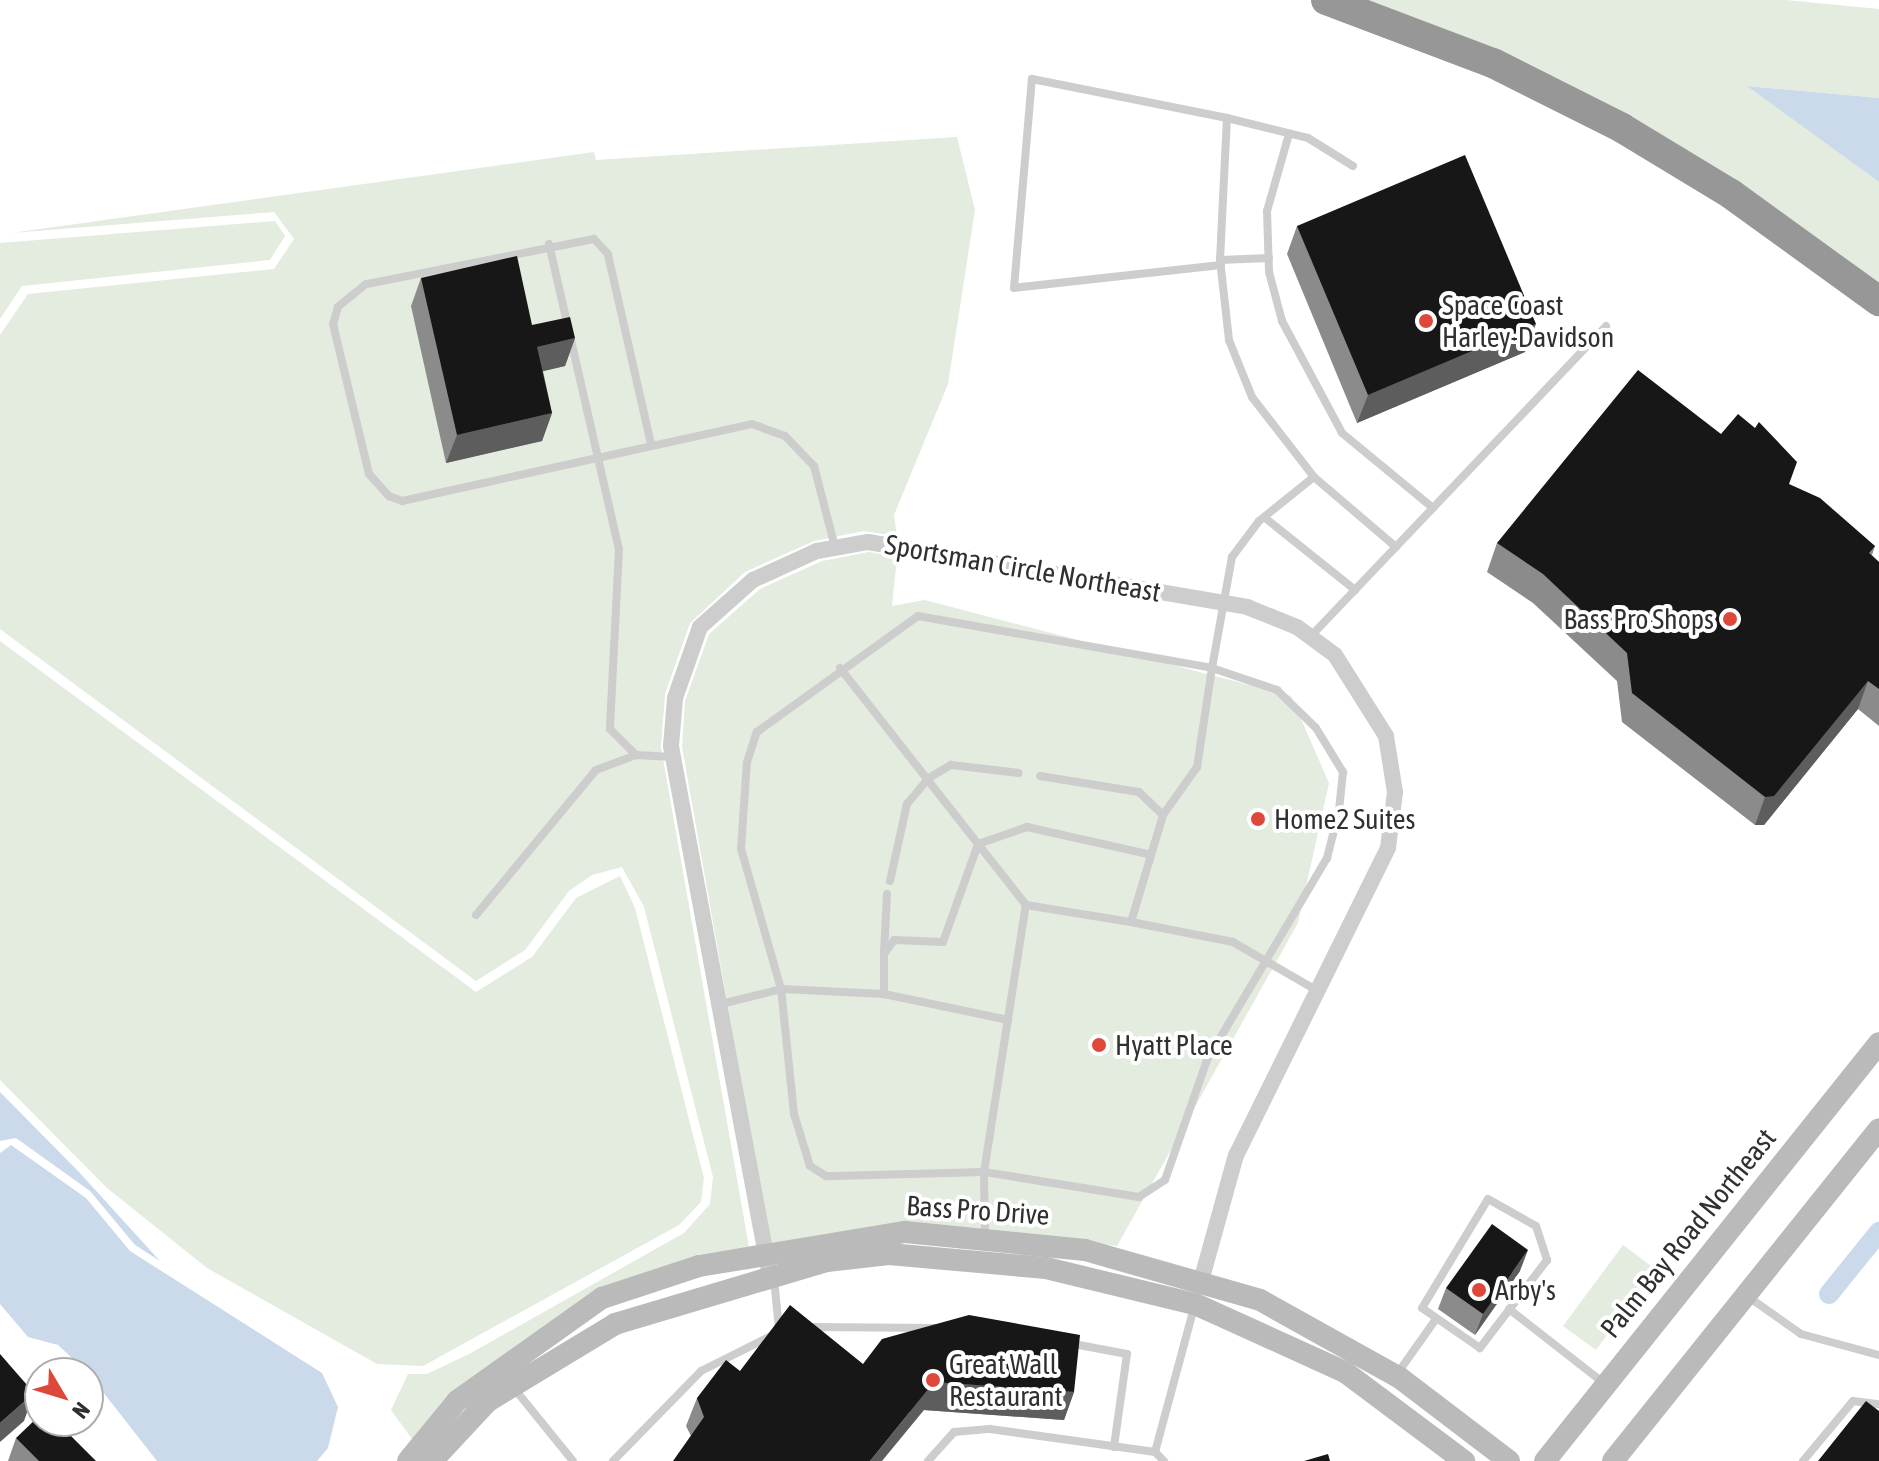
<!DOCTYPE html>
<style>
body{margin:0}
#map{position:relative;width:1879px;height:1461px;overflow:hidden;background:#fff;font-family:"Asap Condensed",sans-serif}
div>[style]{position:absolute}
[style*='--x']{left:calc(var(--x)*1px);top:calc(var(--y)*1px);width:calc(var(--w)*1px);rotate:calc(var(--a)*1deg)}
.green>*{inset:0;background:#e3ecde}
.water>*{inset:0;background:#cbdaeb}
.canal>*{height:20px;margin:-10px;padding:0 10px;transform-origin:10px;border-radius:10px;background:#cbdaeb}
.lane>*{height:8px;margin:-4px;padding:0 4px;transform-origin:4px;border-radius:4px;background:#cdcdcd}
.street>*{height:16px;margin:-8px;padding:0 8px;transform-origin:8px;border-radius:8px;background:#cdcdcd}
.secondary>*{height:22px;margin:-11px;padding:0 11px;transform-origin:11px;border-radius:11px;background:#bababa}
.highway>*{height:30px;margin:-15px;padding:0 15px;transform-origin:15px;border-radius:15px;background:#979797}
.wall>*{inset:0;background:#8b8b8b}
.shaded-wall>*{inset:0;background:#5d5d5d}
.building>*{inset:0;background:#171717}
.dots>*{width:22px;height:22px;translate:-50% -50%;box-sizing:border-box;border:4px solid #fff;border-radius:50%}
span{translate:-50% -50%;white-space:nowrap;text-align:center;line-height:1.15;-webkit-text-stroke:8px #fff;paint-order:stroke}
.poi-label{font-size:28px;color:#303030}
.left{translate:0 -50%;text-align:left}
.right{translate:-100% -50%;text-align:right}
.street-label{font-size:28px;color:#303030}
.north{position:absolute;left:24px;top:1357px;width:80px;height:80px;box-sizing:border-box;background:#fff;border:2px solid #acacac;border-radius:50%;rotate:128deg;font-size:22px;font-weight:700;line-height:32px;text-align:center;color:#303030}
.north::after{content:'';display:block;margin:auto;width:28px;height:36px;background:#dd483b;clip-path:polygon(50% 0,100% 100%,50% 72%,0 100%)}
</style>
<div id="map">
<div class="green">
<div style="clip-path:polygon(1345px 0,1786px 0,1879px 9px,1879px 98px,1748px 86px,1879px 182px,1879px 284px,1800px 235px)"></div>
<div style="clip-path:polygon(957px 137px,975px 210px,948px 384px,894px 515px,897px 536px,864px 531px,814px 541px,745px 572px,690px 623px,665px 694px,661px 747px,749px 1247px,696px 1255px,596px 1289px,448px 1394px,412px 1439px,391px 1410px,408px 1374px,427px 1374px,471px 1353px,684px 1233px,710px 1204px,713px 1177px,644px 907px,622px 867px,592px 875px,569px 891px,525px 950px,476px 981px,0 629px,0 335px,28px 294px,274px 269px,294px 239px,274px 212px,11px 233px,594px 152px,596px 160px)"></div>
<div style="clip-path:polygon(275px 221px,285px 236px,270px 260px,22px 286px,0 319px,0 243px)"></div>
<div style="clip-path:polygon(869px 552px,897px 557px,892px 606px,925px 600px,1291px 696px,1329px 783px,1298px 923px,1117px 1246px,904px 1222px,770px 1244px,682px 747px,685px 701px,709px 634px,760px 589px,822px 561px)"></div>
<div style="clip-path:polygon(0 641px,476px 992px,532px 957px,576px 898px,620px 876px,635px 908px,704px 1178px,701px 1202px,679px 1225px,423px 1366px,377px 1364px,207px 1268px,107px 1188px,0 1080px)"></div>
<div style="clip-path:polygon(1623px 1245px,1655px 1269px,1596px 1350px,1563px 1326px)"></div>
</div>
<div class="water">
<div style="clip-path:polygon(1747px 86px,1879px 98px,1879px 182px)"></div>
<div style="clip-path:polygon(0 1092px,79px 1172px,160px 1261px,135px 1245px,90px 1191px,16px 1138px,0 1141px)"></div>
<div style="clip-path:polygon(11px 1145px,86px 1198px,130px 1251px,322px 1373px,338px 1407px,328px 1448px,317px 1461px,157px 1461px,88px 1373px,58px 1345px,28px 1337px,0 1304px,0 1153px)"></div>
</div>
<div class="canal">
<div style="--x:1829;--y:1294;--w:80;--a:-51.1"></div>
</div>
<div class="lane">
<div style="--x:1289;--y:134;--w:80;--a:105.9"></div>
<div style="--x:1267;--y:211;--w:61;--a:88.1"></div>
<div style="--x:1269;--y:272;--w:51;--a:75.1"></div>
<div style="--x:1282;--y:321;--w:127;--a:61.8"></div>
<div style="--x:1342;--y:433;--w:118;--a:39.5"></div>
<div style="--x:549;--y:244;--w:313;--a:77.1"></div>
<div style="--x:619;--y:549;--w:180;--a:92.9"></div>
<div style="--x:610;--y:729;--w:37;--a:45"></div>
<div style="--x:636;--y:755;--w:37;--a:3"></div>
<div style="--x:1220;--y:260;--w:49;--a:-2.3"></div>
<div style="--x:1221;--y:265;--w:208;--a:173.7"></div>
<div style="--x:1014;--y:288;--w:210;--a:-85.1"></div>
<div style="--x:1032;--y:79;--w:199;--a:11.3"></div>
<div style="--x:651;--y:444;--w:195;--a:-102.8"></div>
<div style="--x:608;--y:254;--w:21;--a:-133"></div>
<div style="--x:594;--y:239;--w:232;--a:168.8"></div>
<div style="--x:366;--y:284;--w:36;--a:141"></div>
<div style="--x:338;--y:307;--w:18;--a:106"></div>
<div style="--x:333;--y:324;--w:154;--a:76.5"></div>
<div style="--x:369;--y:474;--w:30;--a:48"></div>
<div style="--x:389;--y:496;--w:14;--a:21"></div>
<div style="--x:402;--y:501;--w:358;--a:-12.4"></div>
<div style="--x:752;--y:424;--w:35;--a:20"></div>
<div style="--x:785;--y:436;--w:42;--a:46"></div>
<div style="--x:814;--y:466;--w:84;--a:75.5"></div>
<div style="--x:1314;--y:477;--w:108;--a:40.5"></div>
<div style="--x:1264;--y:517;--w:117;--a:38.7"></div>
<div style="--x:1311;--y:636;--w:428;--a:-46.4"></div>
<div style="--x:840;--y:668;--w:224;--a:51.9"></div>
<div style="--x:978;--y:844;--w:52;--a:-19.1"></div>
<div style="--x:1027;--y:827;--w:124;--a:12.6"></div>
<div style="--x:1040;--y:776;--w:100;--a:9.2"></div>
<div style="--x:1139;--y:792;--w:33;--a:44"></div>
<div style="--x:890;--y:881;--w:79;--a:-77.6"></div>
<div style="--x:907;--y:804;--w:34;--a:-50"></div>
<div style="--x:929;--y:778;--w:26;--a:-31"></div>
<div style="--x:951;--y:765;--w:68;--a:6.7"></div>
<div style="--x:476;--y:915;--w:188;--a:-50.4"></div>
<div style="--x:596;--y:770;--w:43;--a:-20.6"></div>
<div style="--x:1131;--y:922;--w:104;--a:11.1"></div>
<div style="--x:1233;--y:942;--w:96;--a:30"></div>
<div style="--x:884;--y:953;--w:59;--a:-87.1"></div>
<div style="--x:884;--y:994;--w:127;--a:11.8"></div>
<div style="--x:717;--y:1005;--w:66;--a:-14"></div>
<div style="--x:781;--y:989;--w:103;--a:2.8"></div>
<div style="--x:884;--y:994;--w:40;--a:-90"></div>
<div style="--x:884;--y:954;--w:17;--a:-54"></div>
<div style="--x:894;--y:940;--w:49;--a:2.3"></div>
<div style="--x:943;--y:942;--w:104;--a:-70.3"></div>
<div style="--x:978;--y:844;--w:78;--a:51.8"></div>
<div style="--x:1026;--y:905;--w:106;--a:9.2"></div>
<div style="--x:1131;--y:922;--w:112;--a:-73.3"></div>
<div style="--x:1163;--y:815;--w:59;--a:-54.7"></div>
<div style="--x:1197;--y:767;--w:100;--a:-81.4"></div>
<div style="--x:1212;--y:668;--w:69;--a:18.7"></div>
<div style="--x:1277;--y:690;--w:54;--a:44.3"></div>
<div style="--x:1316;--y:728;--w:52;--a:58.5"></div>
<div style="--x:1343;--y:772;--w:39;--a:96"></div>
<div style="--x:1339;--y:811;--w:49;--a:104.3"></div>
<div style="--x:1327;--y:858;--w:235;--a:120.7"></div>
<div style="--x:1207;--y:1060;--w:127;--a:109.3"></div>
<div style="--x:1165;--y:1180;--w:31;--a:147"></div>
<div style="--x:1139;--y:1197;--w:157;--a:-170.8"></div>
<div style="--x:984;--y:1172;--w:158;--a:178.5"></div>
<div style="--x:826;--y:1176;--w:19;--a:-148"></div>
<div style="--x:810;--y:1166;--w:54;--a:-107.1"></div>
<div style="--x:794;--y:1114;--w:126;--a:-95.9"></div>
<div style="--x:781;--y:989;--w:146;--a:-105.9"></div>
<div style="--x:741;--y:849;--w:87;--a:-86.1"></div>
<div style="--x:747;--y:762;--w:32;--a:-72"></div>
<div style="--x:757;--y:732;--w:198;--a:-35.8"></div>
<div style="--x:918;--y:616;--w:299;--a:10"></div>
<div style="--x:1212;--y:668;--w:113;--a:-79.8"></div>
<div style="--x:1232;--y:557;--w:45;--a:-53.1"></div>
<div style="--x:1259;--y:521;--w:70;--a:-38.7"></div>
<div style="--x:1314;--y:477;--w:101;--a:-127.8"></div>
<div style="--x:1252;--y:397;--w:61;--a:-112"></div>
<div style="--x:1229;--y:340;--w:81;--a:-96.4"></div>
<div style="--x:1220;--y:260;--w:142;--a:-87.2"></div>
<div style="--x:1227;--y:118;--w:83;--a:13.9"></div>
<div style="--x:1308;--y:138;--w:53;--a:31.9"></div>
<div style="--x:1488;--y:1199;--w:55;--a:29.4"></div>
<div style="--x:1536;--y:1226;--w:36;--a:72"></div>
<div style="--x:1547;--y:1260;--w:111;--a:127.3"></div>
<div style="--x:1480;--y:1348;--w:70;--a:-145.4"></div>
<div style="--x:1422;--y:1308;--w:127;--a:-58.8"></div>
<div style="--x:985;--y:1236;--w:64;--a:-90.9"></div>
<div style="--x:984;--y:1172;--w:270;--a:-81.1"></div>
<div style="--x:774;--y:1279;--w:50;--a:84.3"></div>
<div style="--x:1747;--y:1296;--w:66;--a:35.1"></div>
<div style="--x:1801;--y:1334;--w:81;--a:15.1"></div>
<div style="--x:1509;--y:1309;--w:122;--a:38"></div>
<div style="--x:810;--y:1327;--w:126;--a:0.5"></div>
<div style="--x:1068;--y:1343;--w:60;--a:10.6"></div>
<div style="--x:1127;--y:1354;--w:94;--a:98"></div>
<div style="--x:1397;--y:1374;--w:67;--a:-54.7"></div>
<div style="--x:513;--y:1387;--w:95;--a:51"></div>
<div style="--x:613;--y:1461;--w:126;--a:-45.6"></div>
<div style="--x:701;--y:1371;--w:80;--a:-26.6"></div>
<div style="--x:928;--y:1461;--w:39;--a:-48"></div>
<div style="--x:954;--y:1432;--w:36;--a:-5"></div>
<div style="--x:990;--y:1429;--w:167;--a:7.9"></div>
<div style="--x:1164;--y:1461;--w:13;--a:-135"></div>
<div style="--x:1155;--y:1452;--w:150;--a:-74.9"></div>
<div style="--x:1803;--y:1461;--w:78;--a:-50.2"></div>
<div style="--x:1853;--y:1401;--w:26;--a:7"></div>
</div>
<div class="street">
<div style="--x:768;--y:1266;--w:529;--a:-100.57"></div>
<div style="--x:671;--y:746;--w:48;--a:-85.2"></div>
<div style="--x:675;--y:698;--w:75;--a:-70.6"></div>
<div style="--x:700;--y:627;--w:71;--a:-41.6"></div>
<div style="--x:753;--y:580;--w:70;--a:-24.4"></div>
<div style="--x:817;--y:551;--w:52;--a:-10"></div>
<div style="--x:868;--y:542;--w:385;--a:9.7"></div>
<div style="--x:1247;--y:607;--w:54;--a:21.8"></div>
<div style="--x:1297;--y:627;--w:47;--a:36.4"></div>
<div style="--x:1335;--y:655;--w:96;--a:57.8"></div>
<div style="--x:1386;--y:736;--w:57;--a:80.9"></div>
<div style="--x:1395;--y:792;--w:56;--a:97.1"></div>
<div style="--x:1388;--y:848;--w:343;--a:116.3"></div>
<div style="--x:1236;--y:1155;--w:135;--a:105.5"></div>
</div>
<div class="secondary">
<div style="--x:408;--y:1461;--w:77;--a:-50.8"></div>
<div style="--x:457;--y:1401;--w:178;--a:-35.4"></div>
<div style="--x:602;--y:1298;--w:102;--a:-18.3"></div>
<div style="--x:699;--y:1266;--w:209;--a:-9.4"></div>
<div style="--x:905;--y:1232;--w:181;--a:5.7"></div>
<div style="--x:1085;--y:1250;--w:182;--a:15.9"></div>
<div style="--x:1260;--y:1300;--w:160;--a:29.1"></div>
<div style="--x:1400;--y:1378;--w:137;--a:37.3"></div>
<div style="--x:432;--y:1461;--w:82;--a:-47"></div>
<div style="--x:488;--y:1401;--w:149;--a:-31.2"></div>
<div style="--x:615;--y:1324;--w:221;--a:-16.6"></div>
<div style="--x:827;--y:1261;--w:62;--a:-6.4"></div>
<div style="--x:889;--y:1254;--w:158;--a:5.1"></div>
<div style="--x:1046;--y:1268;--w:153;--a:13.6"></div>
<div style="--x:1195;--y:1304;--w:165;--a:24.4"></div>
<div style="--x:1345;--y:1372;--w:149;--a:36.8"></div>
<div style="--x:1545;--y:1461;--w:535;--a:-51.37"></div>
<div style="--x:1613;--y:1461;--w:425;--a:-51.3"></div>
</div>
<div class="highway">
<div style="--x:1326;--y:0;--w:178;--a:20.7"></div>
<div style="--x:1493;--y:63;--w:144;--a:26.7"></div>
<div style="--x:1622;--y:128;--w:127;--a:31.2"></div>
<div style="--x:1731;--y:194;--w:183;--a:35.9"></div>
</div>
<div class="wall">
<div style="clip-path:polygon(1297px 226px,1525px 352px,1357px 423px,1287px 254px)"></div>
<div style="clip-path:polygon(421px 278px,532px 325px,575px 338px,565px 366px,543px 371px,552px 413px,542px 441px,446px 463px,411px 306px)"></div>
<div style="clip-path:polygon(1789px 485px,1875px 546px,1872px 555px,1879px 562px,1879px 726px,1858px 709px,1764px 825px,1755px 825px,1622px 722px,1617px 681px,1533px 603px,1487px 572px,1497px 543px)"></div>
<div style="clip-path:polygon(1520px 1271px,1475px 1335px,1438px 1309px,1446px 1288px)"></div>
<div style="clip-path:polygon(863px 1364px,1074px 1392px,1064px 1420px,924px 1410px,691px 1436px,686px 1426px,697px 1398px,740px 1371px)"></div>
<div style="clip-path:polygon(16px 1438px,96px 1461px,8px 1461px)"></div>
</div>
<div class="shaded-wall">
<div style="clip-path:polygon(1536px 324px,1525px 352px,1357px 423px,1368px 395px)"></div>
<div style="clip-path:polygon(575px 338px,565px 366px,527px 375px,537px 347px)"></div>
<div style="clip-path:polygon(552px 413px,542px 441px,446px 463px,457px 435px)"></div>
<div style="clip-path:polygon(1868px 681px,1858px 709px,1764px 825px,1755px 825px,1765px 797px)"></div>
<div style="clip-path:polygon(1528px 1250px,1520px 1271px,1475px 1335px,1483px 1314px)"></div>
<div style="clip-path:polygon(934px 1382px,1074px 1392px,1064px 1420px,924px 1410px,882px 1461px,870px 1461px)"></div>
<div style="clip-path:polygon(34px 1393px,24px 1421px,0 1442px,0 1423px)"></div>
</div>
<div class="building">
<div style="clip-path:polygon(1465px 155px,1536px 324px,1368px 395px,1297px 226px)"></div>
<div style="clip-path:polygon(517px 256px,532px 325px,570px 317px,575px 338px,537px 347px,552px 413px,457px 435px,421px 278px)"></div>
<div style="clip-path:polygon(1638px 370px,1721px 434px,1738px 414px,1755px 428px,1759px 422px,1797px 462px,1789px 484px,1820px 498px,1875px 546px,1869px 553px,1879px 562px,1879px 689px,1868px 681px,1774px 796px,1765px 797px,1632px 693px,1627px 653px,1543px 574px,1497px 543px)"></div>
<div style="clip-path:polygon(1492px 1224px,1528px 1250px,1483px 1314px,1446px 1288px)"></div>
<div style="clip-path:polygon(790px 1305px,863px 1364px,882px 1339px,969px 1315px,1080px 1335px,1074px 1392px,934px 1382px,870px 1461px,673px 1461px,704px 1417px,697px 1398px,726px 1360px,740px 1371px)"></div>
<div style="clip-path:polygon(0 1354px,34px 1393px,0 1423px)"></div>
<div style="clip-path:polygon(1866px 1401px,1879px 1411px,1879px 1461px,1818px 1461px)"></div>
<div style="clip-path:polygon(40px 1415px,40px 1421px,56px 1421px,96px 1461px,39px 1461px,16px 1438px)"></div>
<div style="clip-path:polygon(1328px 1454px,1330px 1461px,1304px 1461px)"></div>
</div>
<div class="dots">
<div style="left:1426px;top:321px;background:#dd483b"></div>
<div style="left:1730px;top:619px;background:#dd483b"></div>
<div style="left:1258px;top:819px;background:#dd483b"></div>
<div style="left:1099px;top:1045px;background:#dd483b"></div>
<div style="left:1479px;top:1290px;background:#dd483b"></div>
<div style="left:933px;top:1380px;background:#dd483b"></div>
</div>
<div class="poi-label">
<span class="left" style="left:1442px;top:321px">Space Coast<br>Harley-Davidson</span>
<span class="right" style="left:1714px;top:619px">Bass Pro Shops</span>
<span class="left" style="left:1274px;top:819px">Home2 Suites</span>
<span class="left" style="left:1115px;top:1045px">Hyatt Place</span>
<span class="left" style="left:1495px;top:1290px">Arby's</span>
<span class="left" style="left:949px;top:1380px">Great Wall<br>Restaurant</span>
</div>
<div class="street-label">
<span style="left:1023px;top:568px;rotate:10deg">Sportsman Circle Northeast</span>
<span style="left:978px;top:1210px;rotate:4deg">Bass Pro Drive</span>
<span style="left:1688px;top:1233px;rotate:-51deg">Palm Bay Road Northeast</span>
</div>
<div class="north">N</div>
</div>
